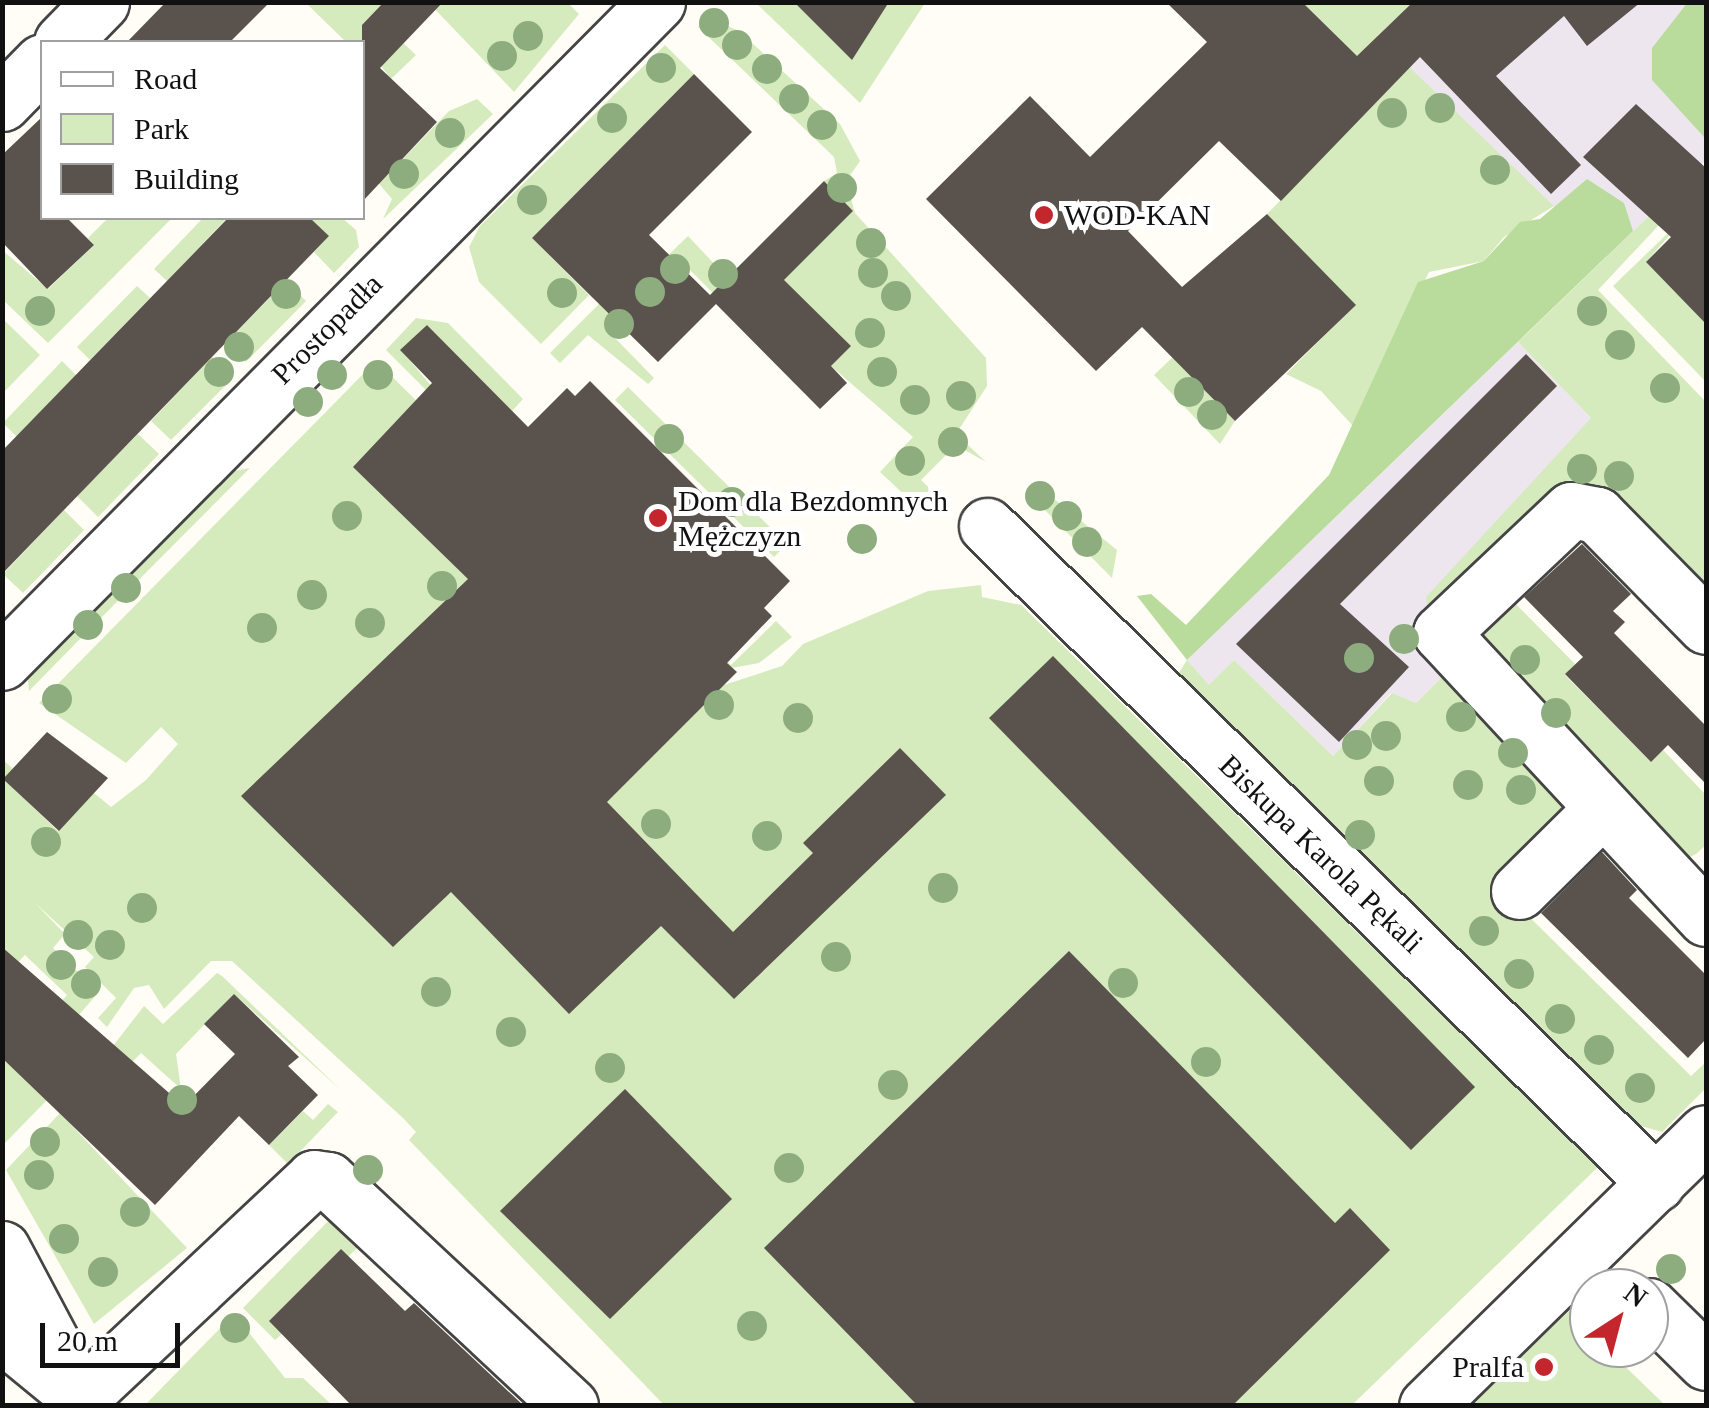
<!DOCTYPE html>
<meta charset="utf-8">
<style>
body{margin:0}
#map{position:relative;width:1709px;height:1408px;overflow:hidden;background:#fffdf5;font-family:Georgia,serif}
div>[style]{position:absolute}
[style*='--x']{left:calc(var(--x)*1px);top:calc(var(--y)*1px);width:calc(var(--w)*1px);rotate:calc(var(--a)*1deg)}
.industrial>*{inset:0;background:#eee6ef}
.green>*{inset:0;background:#d5ebbd}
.forest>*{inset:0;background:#b9dc9c}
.building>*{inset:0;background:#5a524d}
.roads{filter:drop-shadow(2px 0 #444) drop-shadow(-2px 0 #444) drop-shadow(0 2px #444) drop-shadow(0 -2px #444)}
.minor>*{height:55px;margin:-27.5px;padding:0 27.5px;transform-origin:27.5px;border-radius:27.5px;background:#fff}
.trees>*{width:30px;height:30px;margin:-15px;border-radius:50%;background:#8dad7f}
.dots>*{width:28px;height:28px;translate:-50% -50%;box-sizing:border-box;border:5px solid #fff;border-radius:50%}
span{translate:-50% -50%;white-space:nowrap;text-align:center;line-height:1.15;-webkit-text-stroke:10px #fff;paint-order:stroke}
.poi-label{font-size:30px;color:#111}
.left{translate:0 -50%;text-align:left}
.right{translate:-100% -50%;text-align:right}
.street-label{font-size:30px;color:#111}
.frame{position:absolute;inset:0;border:5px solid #111;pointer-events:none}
.legend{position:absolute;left:40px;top:40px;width:325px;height:180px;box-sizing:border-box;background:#fff;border:2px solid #a0a0a0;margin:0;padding:12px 18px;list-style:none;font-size:30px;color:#111}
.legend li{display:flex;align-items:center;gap:20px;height:50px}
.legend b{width:50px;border:2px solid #a0a0a0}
.north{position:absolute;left:1569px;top:1268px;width:100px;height:100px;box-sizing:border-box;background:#fff;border:2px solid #a0a0a0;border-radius:50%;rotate:36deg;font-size:28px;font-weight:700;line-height:40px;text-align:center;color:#111}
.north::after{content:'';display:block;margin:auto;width:35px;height:45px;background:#c4262e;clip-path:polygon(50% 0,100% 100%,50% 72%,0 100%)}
.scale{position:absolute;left:40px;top:1323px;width:140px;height:45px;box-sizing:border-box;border:5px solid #111;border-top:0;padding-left:12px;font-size:30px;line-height:35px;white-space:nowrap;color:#111;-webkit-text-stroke:8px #fff;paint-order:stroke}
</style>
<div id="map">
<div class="industrial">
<div style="clip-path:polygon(1341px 3px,1706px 3px,1706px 160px,1607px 257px)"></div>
<div style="clip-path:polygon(1518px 342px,1591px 418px,1451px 668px,1416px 703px,1391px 693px,1333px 756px,1234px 660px,1209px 686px,1187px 660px)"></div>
</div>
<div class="green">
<div style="clip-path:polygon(1302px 2px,1413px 3px,1377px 36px,1554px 206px,1504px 237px,1484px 261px,1429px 272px,1353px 426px,1321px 391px,1286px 374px,1355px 305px,1267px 214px,1389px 89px)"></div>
<div style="clip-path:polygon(306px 3px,384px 3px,373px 14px,416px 55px,391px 79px,362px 42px,346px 42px)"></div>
<div style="clip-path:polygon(429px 3px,568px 3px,579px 14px,514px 92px)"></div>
<div style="clip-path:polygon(756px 3px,925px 3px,860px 103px)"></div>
<div style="clip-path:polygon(707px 17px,739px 31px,840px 124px,860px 161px,846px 181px,855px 213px,986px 358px,987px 386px,956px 434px,986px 462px,956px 445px,921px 480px,940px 498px,925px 514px,880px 472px,913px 437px,831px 366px,850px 345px,800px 296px,758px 338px,687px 267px,615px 338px,654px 378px,648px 384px,588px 335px,560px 363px,550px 353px,619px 284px,629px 293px,688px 236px,756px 308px,853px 211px,824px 181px,837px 173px,834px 157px,698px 27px)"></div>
<div style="clip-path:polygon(665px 45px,694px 74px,532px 238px,589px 295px,541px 344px,479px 282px,469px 247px,480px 226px)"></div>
<div style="clip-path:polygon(477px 99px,493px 114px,383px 219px,392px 199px,363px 165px,362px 125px,401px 161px,449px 111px)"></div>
<div style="clip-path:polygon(1691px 211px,1646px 262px,1706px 324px,1706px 382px,1613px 286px)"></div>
<div style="clip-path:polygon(1650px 215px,1659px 225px,1598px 290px,1706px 402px,1706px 611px,1612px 515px,1428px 614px,1426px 597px,1591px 418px,1518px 342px)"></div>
<div style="clip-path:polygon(108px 218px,172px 218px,48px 343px,3px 300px,2px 250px,48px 289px,94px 245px,88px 238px)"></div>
<div style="clip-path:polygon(203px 218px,225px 220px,167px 281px,154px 269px)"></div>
<div style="clip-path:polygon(310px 218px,342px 218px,356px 230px,359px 247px,334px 273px,314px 252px,329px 236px)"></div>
<div style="clip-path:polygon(286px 281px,306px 301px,246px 362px,226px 343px)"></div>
<div style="clip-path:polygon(137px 286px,150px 298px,90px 360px,77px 347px)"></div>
<div style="clip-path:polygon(416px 318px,448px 323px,523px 399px,512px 411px,427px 325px,401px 350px,481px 445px,386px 350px)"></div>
<div style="clip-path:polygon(3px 319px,40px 355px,3px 393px,2px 393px)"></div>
<div style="clip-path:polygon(212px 357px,233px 378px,171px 440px,151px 421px)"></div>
<div style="clip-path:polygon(1173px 357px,1235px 421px,1220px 444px,1154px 375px)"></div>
<div style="clip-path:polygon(62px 361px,76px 375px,17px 437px,3px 423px)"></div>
<div style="clip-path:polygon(376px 361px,686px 666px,724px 685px,782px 666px,803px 644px,928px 591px,981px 585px,982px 597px,1021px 605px,1598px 1167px,1352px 1405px,664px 1405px,409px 1140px,416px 1132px,404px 1119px,232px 961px,211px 961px,164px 1009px,149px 985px,134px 988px,107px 1027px,98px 1018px,116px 998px,85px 967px,94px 957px,35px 903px,65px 934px,53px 948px,99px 992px,76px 1018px,60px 1003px,67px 995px,25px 955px,3px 978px,2px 759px,13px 769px,4px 779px,58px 831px,94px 793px,111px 807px,146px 780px,178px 744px,161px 727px,126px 763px,39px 703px)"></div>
<div style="clip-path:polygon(628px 387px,787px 544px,774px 557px,615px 400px)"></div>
<div style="clip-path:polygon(138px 434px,159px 454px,98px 517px,77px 496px)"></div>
<div style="clip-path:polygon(520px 459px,731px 665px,776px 621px,792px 637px,759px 663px,721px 670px)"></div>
<div style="clip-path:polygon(250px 468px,75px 644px,29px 691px,28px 679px,234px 471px)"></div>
<div style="clip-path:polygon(1037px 485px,1117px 550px,1112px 578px,1027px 492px)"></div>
<div style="clip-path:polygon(64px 510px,84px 530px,23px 593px,3px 574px)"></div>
<div style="clip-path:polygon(1499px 587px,1575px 664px,1565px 675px,1650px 761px,1663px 750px,1706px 795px,1706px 845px,1696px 854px,1686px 859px,1459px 628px)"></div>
<div style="clip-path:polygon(1187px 660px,1209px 685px,1234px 660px,1333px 756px,1392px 693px,1416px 703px,1451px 668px,1584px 811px,1502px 890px,1691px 1076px,1706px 1062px,1706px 1088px,1662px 1132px,1631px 1123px,1175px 679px)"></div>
<div style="clip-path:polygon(217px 973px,222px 976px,342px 1091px,234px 994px,176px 1054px,181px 1089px,141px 1053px,126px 1068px,109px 1051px,144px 1006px,163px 1024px)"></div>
<div style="clip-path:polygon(2px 1058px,47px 1100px,3px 1145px,2px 1145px)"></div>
<div style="clip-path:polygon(328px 1104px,338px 1112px,288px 1164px,269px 1145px,303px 1111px,313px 1120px)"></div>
<div style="clip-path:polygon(60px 1113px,187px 1248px,94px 1324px,6px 1170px)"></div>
<div style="clip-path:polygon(342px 1207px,371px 1234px,348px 1257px,340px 1250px,270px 1320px,283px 1333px,275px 1340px,243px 1308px)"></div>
<div style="clip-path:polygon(1569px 1311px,1589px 1331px,1589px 1348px,1606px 1348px,1665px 1405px,1472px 1403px)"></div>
<div style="clip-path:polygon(234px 1314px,285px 1378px,303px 1378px,332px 1405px,145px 1405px)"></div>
</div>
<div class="forest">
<div style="clip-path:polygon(1688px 2px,1706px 3px,1704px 137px,1652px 80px,1652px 48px)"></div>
<div style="clip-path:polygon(1587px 179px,1624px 203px,1633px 231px,1187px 660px,1137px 596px,1151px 594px,1186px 625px,1329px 475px,1418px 282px,1484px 261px,1520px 222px,1540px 219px)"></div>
</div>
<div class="building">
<div style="clip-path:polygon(166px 2px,270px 2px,230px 42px,127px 42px)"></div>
<div style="clip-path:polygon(384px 2px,443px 2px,380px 68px,437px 122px,362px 202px,362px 25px)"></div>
<div style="clip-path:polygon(794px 2px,889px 2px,852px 60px)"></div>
<div style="clip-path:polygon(1166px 2px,1302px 2px,1357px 56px,1413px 2px,1641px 2px,1587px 46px,1564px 16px,1496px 76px,1581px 165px,1551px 194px,1420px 57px,1281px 201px,1219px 141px,1128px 231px,1182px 287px,1267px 214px,1356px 305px,1235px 421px,1142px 327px,1096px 371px,926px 199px,1030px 96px,1090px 157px,1207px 42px)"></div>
<div style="clip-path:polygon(694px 74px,752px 132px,649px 235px,710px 295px,824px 181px,853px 211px,784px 280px,851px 346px,831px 366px,847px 383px,820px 409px,716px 304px,658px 362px,532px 238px)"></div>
<div style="clip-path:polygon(1636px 104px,1706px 168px,1706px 324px,1646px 262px,1671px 237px,1583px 157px)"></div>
<div style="clip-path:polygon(42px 117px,42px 218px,67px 218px,94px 245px,47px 289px,2px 242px,2px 155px)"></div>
<div style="clip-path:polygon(228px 218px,310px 218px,329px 236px,2px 574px,2px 451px)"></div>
<div style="clip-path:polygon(427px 325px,528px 427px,567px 388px,575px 396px,590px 381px,790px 581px,764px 608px,772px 616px,727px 663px,737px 672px,607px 802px,733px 932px,813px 853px,803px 843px,900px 748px,946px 795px,734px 999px,661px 926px,569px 1014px,451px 892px,393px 947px,241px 796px,468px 579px,353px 467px,432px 383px,400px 350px)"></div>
<div style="clip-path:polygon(1526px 354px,1557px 386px,1340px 604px,1409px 667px,1339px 742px,1236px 644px)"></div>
<div style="clip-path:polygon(1582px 544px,1631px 594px,1613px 611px,1625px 622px,1614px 633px,1706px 726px,1706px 784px,1668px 745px,1651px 762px,1565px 674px,1583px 657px,1524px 597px)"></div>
<div style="clip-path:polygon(1053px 656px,1475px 1087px,1411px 1150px,989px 718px)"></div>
<div style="clip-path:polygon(47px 732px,108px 778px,59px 831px,3px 779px)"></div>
<div style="clip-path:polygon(1602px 852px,1637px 890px,1629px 898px,1706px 975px,1706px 1039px,1688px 1058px,1541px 913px)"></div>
<div style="clip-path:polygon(2px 947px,184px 1106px,235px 1054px,204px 1024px,234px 994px,299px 1057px,288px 1066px,318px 1095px,269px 1145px,239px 1116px,155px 1205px,2px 1058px)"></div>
<div style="clip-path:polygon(1069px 951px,1335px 1223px,1350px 1208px,1390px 1250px,1232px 1406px,918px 1406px,764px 1248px)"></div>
<div style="clip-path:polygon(625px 1089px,732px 1199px,610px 1319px,500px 1211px)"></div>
<div style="clip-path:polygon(341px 1249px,405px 1311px,414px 1303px,524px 1406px,352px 1406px,269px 1321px)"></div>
</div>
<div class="roads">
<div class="minor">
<div style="--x:62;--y:42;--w:56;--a:-45.7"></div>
<div style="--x:2;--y:103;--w:57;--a:-45.7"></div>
<div style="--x:987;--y:526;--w:938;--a:44.48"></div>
<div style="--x:1706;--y:626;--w:156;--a:-134.5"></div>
<div style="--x:1597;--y:515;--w:26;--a:-169"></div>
<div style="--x:1571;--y:510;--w:179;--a:136.6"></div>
<div style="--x:1441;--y:633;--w:389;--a:47.1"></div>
<div style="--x:2;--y:662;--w:930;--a:-45.22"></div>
<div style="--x:1519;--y:891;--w:117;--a:-44.7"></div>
<div style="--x:2;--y:1249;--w:149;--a:62.1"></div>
<div style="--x:1649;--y:1306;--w:80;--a:44.5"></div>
<div style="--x:2;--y:1334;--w:101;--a:39.4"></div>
<div style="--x:80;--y:1398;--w:321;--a:-43.2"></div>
<div style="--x:314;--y:1178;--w:14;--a:8"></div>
<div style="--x:328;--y:1180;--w:331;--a:43"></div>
<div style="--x:1427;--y:1406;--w:390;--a:-44.4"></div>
</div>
</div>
<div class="trees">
<div style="left:714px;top:23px"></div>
<div style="left:528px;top:36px"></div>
<div style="left:737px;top:45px"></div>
<div style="left:502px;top:56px"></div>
<div style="left:661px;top:68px"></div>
<div style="left:767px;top:69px"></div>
<div style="left:794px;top:99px"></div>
<div style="left:1440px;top:108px"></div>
<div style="left:1392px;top:113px"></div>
<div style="left:612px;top:118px"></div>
<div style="left:822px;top:125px"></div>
<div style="left:450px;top:133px"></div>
<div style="left:1495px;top:170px"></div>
<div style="left:404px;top:174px"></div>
<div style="left:842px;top:188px"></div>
<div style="left:532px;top:200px"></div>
<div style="left:871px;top:243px"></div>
<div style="left:675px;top:269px"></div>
<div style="left:873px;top:273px"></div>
<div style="left:723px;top:274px"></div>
<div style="left:650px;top:292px"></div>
<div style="left:562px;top:293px"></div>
<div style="left:286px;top:294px"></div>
<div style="left:896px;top:296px"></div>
<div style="left:40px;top:311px"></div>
<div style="left:1592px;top:311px"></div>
<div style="left:619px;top:324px"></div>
<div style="left:870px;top:333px"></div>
<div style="left:1620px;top:345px"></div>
<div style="left:239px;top:347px"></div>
<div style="left:219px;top:372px"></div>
<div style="left:882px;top:372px"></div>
<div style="left:332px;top:375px"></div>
<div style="left:378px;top:375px"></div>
<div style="left:1665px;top:388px"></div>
<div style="left:1189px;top:392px"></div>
<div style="left:961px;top:396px"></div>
<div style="left:915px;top:400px"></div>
<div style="left:308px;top:402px"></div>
<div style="left:1212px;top:415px"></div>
<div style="left:669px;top:439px"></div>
<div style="left:953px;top:442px"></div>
<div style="left:910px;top:461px"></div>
<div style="left:1582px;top:469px"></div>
<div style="left:1619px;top:476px"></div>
<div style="left:1040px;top:496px"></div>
<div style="left:732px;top:502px"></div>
<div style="left:347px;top:516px"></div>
<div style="left:1067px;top:516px"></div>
<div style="left:862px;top:539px"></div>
<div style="left:1087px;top:542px"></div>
<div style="left:442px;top:586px"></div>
<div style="left:126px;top:588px"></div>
<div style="left:312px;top:595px"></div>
<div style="left:370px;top:623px"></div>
<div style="left:88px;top:625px"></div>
<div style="left:262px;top:628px"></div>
<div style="left:1404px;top:639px"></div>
<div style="left:1359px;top:658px"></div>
<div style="left:1525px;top:660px"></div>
<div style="left:57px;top:699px"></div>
<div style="left:719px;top:705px"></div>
<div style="left:1556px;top:713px"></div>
<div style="left:1461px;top:717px"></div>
<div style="left:798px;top:718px"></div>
<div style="left:1386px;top:736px"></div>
<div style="left:1357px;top:745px"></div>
<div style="left:1513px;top:753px"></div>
<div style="left:1379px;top:781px"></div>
<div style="left:1468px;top:785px"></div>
<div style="left:1521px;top:790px"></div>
<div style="left:656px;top:824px"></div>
<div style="left:1360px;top:835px"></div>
<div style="left:767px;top:836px"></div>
<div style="left:46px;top:842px"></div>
<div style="left:943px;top:888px"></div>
<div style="left:142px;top:908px"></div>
<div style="left:1484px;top:931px"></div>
<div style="left:78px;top:935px"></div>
<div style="left:110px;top:945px"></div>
<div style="left:836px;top:957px"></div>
<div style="left:61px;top:965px"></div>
<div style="left:1519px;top:974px"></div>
<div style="left:1123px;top:983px"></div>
<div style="left:86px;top:984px"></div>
<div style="left:436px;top:992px"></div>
<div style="left:1560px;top:1019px"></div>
<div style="left:511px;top:1032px"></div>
<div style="left:1599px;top:1050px"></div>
<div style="left:1206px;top:1062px"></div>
<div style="left:610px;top:1068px"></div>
<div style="left:893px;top:1085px"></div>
<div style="left:1640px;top:1088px"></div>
<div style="left:182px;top:1100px"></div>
<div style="left:45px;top:1142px"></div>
<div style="left:789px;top:1168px"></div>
<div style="left:368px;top:1170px"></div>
<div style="left:39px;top:1175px"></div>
<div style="left:135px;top:1212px"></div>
<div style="left:64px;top:1239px"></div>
<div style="left:1671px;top:1269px"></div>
<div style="left:103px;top:1272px"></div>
<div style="left:752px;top:1326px"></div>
<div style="left:235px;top:1328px"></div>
</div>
<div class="dots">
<div style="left:1044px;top:215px;background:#c4262e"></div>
<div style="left:658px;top:518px;background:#c4262e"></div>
<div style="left:1544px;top:1367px;background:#c4262e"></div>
</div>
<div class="poi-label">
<span class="left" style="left:1064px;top:215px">WOD-KAN</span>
<span class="left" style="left:678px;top:518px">Dom dla Bezdomnych<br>Mężczyzn</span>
<span class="right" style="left:1524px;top:1367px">Pralfa</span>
</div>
<div class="street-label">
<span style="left:327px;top:329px;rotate:-45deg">Prostopadła</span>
<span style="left:1321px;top:854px;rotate:44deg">Biskupa Karola Pękali</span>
</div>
<div class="frame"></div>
<ul class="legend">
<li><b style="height:12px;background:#fff"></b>Road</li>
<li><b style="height:28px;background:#d5ebbd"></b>Park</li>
<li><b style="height:28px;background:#5a524d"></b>Building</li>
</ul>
<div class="north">N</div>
<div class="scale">20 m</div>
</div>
